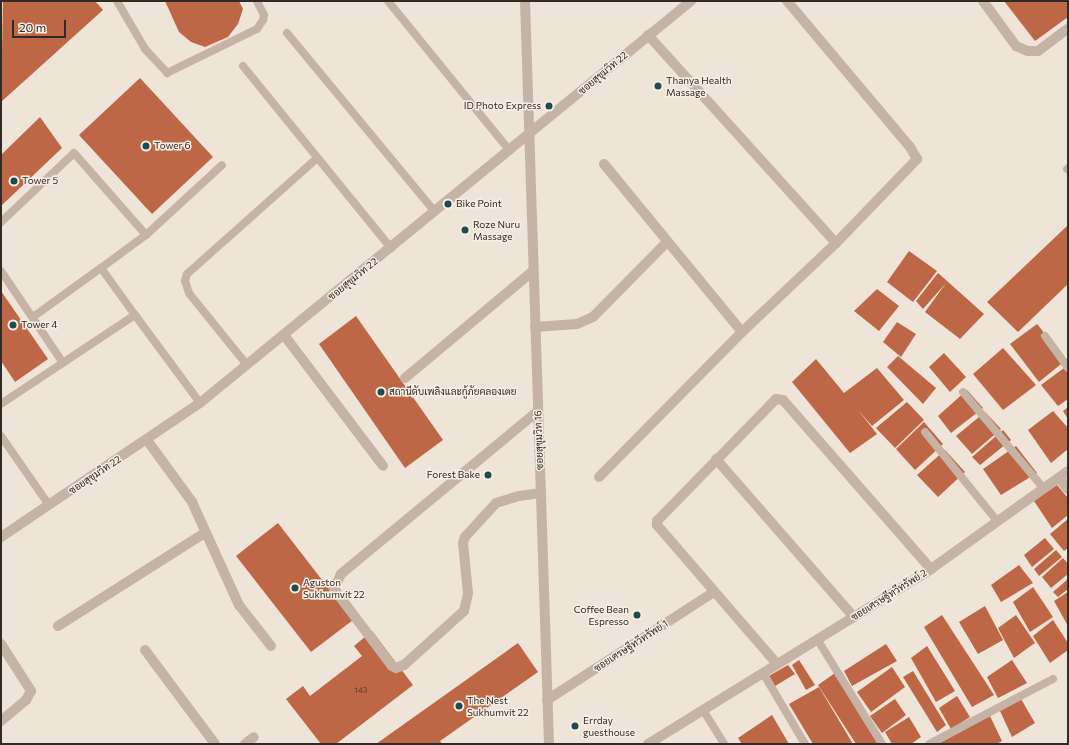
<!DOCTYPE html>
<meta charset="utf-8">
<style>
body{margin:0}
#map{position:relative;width:1069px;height:745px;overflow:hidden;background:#eee4d7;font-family:Commissioner,Sarabun,sans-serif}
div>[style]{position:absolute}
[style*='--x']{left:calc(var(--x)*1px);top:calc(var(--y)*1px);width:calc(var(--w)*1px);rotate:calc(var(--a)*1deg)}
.building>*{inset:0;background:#bd6747}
.lane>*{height:8px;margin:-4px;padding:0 4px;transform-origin:4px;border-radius:4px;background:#c5b4a5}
.street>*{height:10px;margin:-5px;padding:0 5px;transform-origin:5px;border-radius:5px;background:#c5b4a5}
.dots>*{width:11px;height:11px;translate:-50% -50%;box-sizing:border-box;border:2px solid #f7eee3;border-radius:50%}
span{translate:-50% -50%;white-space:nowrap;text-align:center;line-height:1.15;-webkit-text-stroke:3px #f7eee3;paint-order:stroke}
.number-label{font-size:8px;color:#55392e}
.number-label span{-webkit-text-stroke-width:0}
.street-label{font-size:10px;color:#322a25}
.poi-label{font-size:10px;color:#322a25}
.left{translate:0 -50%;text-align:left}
.right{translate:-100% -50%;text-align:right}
.frame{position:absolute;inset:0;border:2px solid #322a25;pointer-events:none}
.scale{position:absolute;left:12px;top:20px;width:54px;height:18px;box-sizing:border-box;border:2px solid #322a25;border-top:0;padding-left:5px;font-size:12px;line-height:14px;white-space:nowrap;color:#322a25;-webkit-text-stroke:3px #f7eee3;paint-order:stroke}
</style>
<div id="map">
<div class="building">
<div style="clip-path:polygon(3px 1px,95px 1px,103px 10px,1px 102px)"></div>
<div style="clip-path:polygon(165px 1px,239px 1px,243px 9px,238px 24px,228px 37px,205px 47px,191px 42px,179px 32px)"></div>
<div style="clip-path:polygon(1004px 1px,1068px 1px,1068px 17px,1035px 41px)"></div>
<div style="clip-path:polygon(140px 78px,213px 157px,152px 214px,79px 135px)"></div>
<div style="clip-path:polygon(40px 117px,62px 148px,1px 206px,1px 155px)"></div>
<div style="clip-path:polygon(1067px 226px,1068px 284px,1018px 332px,987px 302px)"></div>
<div style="clip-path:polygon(909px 251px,937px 271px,913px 302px,887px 282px)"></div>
<div style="clip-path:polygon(938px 273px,984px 314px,960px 339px,925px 312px,946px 283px,923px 309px,916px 301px)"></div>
<div style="clip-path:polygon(877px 289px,899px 306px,879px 331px,854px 311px)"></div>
<div style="clip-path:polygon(1px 291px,48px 359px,15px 382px,1px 361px)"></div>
<div style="clip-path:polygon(356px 316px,443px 440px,405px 468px,319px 344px)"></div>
<div style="clip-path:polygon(897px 322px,916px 334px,901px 357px,883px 342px)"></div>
<div style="clip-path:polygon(1037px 324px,1066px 360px,1039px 382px,1010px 344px)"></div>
<div style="clip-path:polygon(1003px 348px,1036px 385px,1003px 410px,973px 374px)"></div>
<div style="clip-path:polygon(944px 353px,966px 377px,950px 392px,929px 367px)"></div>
<div style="clip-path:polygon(898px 356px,936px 388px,923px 404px,887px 367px)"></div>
<div style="clip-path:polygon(816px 359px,844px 393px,877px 368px,904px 400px,872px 426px,858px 410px,877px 434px,850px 453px,792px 382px)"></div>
<div style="clip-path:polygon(1064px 368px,1068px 373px,1068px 399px,1058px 406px,1041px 385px)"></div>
<div style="clip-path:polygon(967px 390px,983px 408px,951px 433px,938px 416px)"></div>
<div style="clip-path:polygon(907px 402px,924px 420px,895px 448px,876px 428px)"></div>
<div style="clip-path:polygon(1068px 407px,1068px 419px,1063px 411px)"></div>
<div style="clip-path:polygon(1053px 411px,1068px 428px,1068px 449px,1051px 463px,1028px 430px)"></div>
<div style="clip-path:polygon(985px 412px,1001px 429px,972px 454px,956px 436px)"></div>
<div style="clip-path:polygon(924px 422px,943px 444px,915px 470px,896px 449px)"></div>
<div style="clip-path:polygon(1003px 430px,1011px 440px,980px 465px,972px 457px)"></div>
<div style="clip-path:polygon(1016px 446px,1037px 473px,1001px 495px,983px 469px)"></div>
<div style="clip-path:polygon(945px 450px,965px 472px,938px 497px,917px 475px)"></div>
<div style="clip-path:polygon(1057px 485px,1068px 498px,1068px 515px,1052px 528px,1034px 501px)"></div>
<div style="clip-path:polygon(1068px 519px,1068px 548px,1064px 551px,1050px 534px)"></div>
<div style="clip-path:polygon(278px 523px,353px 620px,311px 652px,236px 556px)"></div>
<div style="clip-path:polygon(1045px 538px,1054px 549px,1032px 567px,1024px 555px)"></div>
<div style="clip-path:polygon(1056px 550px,1062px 557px,1039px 576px,1034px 569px)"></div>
<div style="clip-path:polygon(1063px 558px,1068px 564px,1068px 574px,1051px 588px,1042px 577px)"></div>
<div style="clip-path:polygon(1019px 565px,1033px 583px,1001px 602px,991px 585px)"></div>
<div style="clip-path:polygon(1068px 579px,1068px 589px,1058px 597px,1053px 592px)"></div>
<div style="clip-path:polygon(1033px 587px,1053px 617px,1030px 632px,1013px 602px)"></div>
<div style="clip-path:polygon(1068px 592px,1068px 626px,1054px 601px)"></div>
<div style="clip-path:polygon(985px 606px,1003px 640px,978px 654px,959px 622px)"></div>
<div style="clip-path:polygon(942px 615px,994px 695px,972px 707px,924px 627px)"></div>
<div style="clip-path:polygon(1016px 615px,1035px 643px,1014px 658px,998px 628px)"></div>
<div style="clip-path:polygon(1053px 620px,1068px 643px,1068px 650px,1050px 663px,1033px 636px)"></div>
<div style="clip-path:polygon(372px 631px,413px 685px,336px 744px,321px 744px,286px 699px,303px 686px,310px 696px,362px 656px,354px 646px)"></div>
<div style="clip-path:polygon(518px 643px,538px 672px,440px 741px,442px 744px,376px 744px)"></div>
<div style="clip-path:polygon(886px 644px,897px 661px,852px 686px,844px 671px)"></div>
<div style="clip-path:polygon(927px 646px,955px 691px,936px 702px,911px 658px)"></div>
<div style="clip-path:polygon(799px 660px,815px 685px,806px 690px,792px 665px)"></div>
<div style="clip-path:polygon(1012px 660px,1027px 683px,998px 698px,987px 677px)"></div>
<div style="clip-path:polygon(788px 665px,795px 674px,775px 686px,769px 676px)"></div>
<div style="clip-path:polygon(892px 667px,905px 687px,871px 712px,857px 692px)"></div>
<div style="clip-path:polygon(913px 671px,946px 725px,937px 732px,903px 677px)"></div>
<div style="clip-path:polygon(835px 673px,879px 744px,856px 744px,818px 685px)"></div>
<div style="clip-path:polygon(819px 687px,853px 744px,813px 744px,789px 704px)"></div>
<div style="clip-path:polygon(957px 696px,970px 717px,951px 729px,939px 708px)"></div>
<div style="clip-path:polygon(895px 699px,906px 715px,882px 733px,870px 716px)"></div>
<div style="clip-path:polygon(1021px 699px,1035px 723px,1012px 737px,1000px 711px)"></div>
<div style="clip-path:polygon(772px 715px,789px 744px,742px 744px,738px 738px)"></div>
<div style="clip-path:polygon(990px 716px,1002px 741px,996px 744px,938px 744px)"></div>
<div style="clip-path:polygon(909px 717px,921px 737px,911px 744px,892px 744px,885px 732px)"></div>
</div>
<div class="lane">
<div style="--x:117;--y:1;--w:56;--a:59.7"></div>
<div style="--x:145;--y:49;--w:33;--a:47"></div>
<div style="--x:167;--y:73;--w:100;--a:-26.1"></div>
<div style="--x:257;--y:29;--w:11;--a:-56"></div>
<div style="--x:263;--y:20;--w:5;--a:-79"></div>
<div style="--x:264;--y:15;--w:16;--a:-117"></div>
<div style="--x:388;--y:1;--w:193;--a:50.9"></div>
<div style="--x:287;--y:33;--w:232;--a:50.4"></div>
<div style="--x:243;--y:66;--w:235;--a:50.9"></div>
<div style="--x:1067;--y:169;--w:1;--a:-45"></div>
<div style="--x:1;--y:222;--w:100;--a:-43.4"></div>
<div style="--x:74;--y:153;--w:109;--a:48.7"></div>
<div style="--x:1;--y:271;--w:111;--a:56"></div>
<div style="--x:135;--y:315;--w:58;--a:-125.9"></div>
<div style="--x:101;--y:268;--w:56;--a:-36.3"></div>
<div style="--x:146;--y:235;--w:103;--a:-42.6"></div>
<div style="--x:33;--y:317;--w:84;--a:-35.8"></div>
<div style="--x:1045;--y:336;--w:39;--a:54"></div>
<div style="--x:247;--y:365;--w:92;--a:-128.9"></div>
<div style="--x:189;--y:293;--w:13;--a:-108"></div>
<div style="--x:185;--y:281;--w:7;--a:-74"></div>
<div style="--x:187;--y:274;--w:174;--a:-41.7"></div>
<div style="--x:963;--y:392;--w:126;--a:50.1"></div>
<div style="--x:1;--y:404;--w:161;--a:-33.6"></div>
<div style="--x:135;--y:315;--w:109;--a:53.5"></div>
<div style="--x:925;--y:432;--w:114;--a:51"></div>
<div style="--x:1;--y:436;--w:84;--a:55.2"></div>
<div style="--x:817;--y:639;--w:123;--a:58.2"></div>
<div style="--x:763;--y:673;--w:82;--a:59.4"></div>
<div style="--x:703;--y:710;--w:40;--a:58"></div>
<div style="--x:929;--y:744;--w:140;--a:-27.7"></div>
</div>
<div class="street">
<div style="--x:525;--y:1;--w:743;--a:88.15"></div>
<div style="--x:983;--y:1;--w:56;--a:53.7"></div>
<div style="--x:1016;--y:46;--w:13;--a:23"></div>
<div style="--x:1028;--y:51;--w:10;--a:0"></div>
<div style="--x:1038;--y:51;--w:38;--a:-37"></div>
<div style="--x:648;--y:35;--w:280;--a:47.9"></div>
<div style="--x:604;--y:164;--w:217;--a:50.6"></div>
<div style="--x:535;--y:327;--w:42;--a:-4.1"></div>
<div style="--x:577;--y:324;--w:17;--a:-24"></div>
<div style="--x:593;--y:317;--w:105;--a:-45.4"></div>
<div style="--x:284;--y:335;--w:164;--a:52.9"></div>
<div style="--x:405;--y:378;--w:167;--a:-39.9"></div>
<div style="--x:538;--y:411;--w:256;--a:140.4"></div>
<div style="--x:341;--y:574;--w:17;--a:115"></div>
<div style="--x:334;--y:589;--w:96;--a:53"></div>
<div style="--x:392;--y:666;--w:4;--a:27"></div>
<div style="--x:396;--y:668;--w:9;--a:-21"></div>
<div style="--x:404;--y:665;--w:81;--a:-42"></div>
<div style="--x:464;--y:611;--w:18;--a:-77"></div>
<div style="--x:468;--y:593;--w:50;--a:-95.7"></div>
<div style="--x:463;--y:543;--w:6;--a:-72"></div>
<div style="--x:465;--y:537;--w:46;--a:-47.6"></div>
<div style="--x:496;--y:503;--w:24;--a:-17"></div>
<div style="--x:519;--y:496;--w:21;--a:-8"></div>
<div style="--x:147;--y:440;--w:77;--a:54"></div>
<div style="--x:192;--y:502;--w:113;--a:65.5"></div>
<div style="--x:239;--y:605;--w:52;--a:52"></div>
<div style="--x:716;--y:459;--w:210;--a:48.9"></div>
<div style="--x:599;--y:477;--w:204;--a:-45.4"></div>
<div style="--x:742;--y:332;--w:129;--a:-43.4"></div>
<div style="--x:836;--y:243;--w:117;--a:-46"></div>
<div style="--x:917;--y:159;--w:14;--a:-120"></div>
<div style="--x:910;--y:147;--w:191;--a:-130.1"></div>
<div style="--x:1059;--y:478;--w:14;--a:51"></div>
<div style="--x:1;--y:537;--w:240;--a:-34"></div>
<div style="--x:200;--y:403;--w:635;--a:-39.31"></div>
<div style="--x:58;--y:626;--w:175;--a:-32.4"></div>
<div style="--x:1;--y:644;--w:56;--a:57.4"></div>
<div style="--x:31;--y:691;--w:10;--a:119"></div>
<div style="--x:26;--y:700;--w:33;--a:140"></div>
<div style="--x:145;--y:650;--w:117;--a:53.3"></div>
<div style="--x:777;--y:664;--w:184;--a:-130.8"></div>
<div style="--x:657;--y:525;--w:4;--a:-90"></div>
<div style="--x:657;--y:521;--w:170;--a:-45.7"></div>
<div style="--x:776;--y:399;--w:7;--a:8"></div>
<div style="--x:783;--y:400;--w:225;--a:48.8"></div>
<div style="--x:547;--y:700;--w:199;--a:-32.9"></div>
<div style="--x:245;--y:744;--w:11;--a:-38"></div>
<div style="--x:648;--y:744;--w:333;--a:-31.7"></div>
<div style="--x:931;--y:569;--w:168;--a:-35.6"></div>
</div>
<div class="dots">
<div style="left:658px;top:86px;background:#1e4b50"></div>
<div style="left:549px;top:106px;background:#1e4b50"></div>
<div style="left:146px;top:146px;background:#1e4b50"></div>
<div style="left:14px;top:181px;background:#1e4b50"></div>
<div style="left:448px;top:204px;background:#1e4b50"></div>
<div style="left:465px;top:230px;background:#1e4b50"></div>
<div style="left:13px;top:325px;background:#1e4b50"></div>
<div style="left:381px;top:392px;background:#1e4b50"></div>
<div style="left:488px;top:475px;background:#1e4b50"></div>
<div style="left:295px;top:588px;background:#1e4b50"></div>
<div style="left:637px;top:615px;background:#1e4b50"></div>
<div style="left:459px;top:706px;background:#1e4b50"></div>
<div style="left:575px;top:726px;background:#1e4b50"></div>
</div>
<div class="number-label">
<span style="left:361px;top:691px">143</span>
</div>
<div class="street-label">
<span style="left:603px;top:73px;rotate:-40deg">ซอยสุขุมวิท 22</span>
<span style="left:353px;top:279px;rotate:-39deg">ซอยสุขุมวิท 22</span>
<span style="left:539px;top:440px;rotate:-92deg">ซอยสุขุมวิท 16</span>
<span style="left:95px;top:475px;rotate:-34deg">ซอยสุขุมวิท 22</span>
<span style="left:889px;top:595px;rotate:-32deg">ซอยเศรษฐีทวีทรัพย์ 2</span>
<span style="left:631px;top:646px;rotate:-33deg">ซอยเศรษฐีทวีทรัพย์ 1</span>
</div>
<div class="poi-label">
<span class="left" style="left:666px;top:86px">Thanya Health<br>Massage</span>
<span class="right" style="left:541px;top:106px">ID Photo Express</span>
<span class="left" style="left:154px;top:146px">Tower 6</span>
<span class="left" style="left:22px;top:181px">Tower 5</span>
<span class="left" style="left:456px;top:204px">Bike Point</span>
<span class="left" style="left:473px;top:230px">Roze Nuru<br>Massage</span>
<span class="left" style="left:21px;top:325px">Tower 4</span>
<span class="left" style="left:389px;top:392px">สถานีดับเพลิงและกู้ภัยคลองเตย</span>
<span class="right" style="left:480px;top:475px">Forest Bake</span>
<span class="left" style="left:303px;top:588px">Aguston<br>Sukhumvit 22</span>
<span class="right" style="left:629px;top:615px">Coffee Bean<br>Espresso</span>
<span class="left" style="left:467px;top:706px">The Nest<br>Sukhumvit 22</span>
<span class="left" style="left:583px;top:726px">Errday<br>guesthouse</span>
</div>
<div class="frame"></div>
<div class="scale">20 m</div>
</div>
